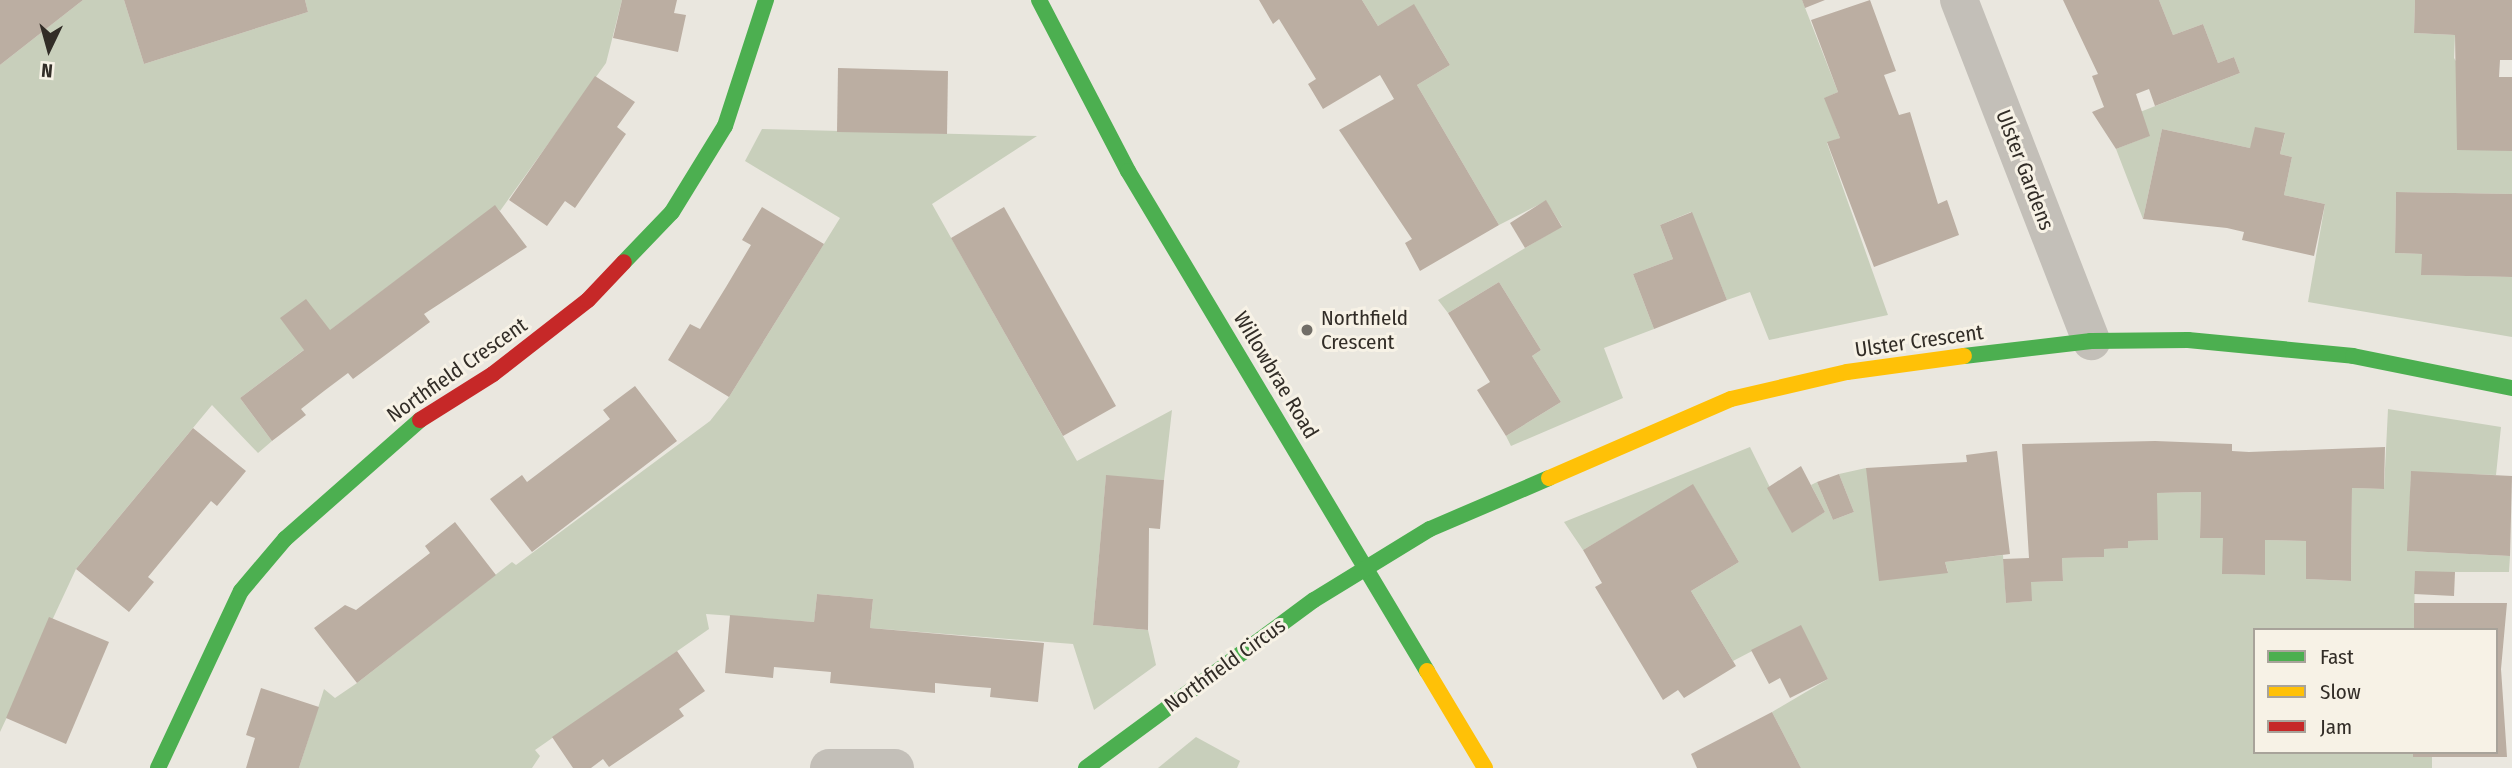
<!DOCTYPE html>
<style>
body{margin:0}
#map{position:relative;width:2512px;height:768px;overflow:hidden;background:#eae7df;font-family:"Fira Sans Condensed",sans-serif}
div>[style]{position:absolute}
[style*='--x']{left:calc(var(--x)*1px);top:calc(var(--y)*1px);width:calc(var(--w)*1px);rotate:calc(var(--a)*1deg)}
.green>*{inset:0;background:#c8cfbb}
.building>*{inset:0;background:#bbaea2}
.street>*{height:38px;margin:-19px;padding:0 19px;transform-origin:19px;border-radius:19px;background:#c3bfb8}
.fast>*{height:16px;margin:-8px;padding:0 8px;transform-origin:8px;border-radius:8px;background:#4caf50}
.slow>*{height:16px;margin:-8px;padding:0 8px;transform-origin:8px;border-radius:8px;background:#ffc107}
.jam>*{height:16px;margin:-8px;padding:0 8px;transform-origin:8px;border-radius:8px;background:#c62828}
.dots>*{width:19px;height:19px;translate:-50% -50%;box-sizing:border-box;border:4px solid #f7f2e6;border-radius:50%}
span{translate:-50% -50%;white-space:nowrap;text-align:center;line-height:1.15;-webkit-text-stroke:6px #f7f2e6;paint-order:stroke}
.street-label{font-size:21px;color:#322d27}
.poi-label{font-size:21px;color:#322d27}
.left{translate:0 -50%;text-align:left}
.legend{position:absolute;left:2253px;top:628px;width:245px;height:126px;box-sizing:border-box;background:#f7f2e6;border:2px solid #a8a39a;margin:0;padding:9px 12px;list-style:none;font-size:21px;color:#322d27}
.legend li{display:flex;align-items:center;gap:14px;height:35px}
.legend b{width:35px;border:2px solid #a8a39a}
.north{position:absolute;left:14px;top:14px;width:70px;height:70px;-webkit-text-stroke:5px #f7f2e6;paint-order:stroke;rotate:185deg;font-size:19px;font-weight:700;line-height:28px;text-align:center;color:#322d27}
.north::after{content:'';display:block;margin:auto;width:24px;height:32px;background:#322d27;clip-path:polygon(50% 0,100% 100%,50% 72%,0 100%)}
</style>
<div id="map">
<div class="green">
<div style="clip-path:polygon(83px 0,124px 0,144px 64px,308px 12px,305px 0,622px 0,606px 63px,500px 211px,495px 206px,240px 398px,272px 441px,258px 453px,212px 405px,76px 569px,0 732px,0 65px)"></div>
<div style="clip-path:polygon(1362px 0,1802px 0,1838px 92px,1825px 98px,1840px 138px,1827px 143px,1888px 315px,1769px 340px,1750px 292px,1727px 300px,1691px 212px,1660px 225px,1673px 259px,1633px 274px,1654px 329px,1604px 348px,1623px 398px,1511px 446px,1506px 436px,1561px 402px,1532px 356px,1541px 350px,1499px 282px,1448px 313px,1438px 300px,1562px 226px,1546px 201px,1499px 225px,1417px 85px,1450px 65px,1436px 41px,1414px 5px,1378px 26px)"></div>
<div style="clip-path:polygon(2159px 0,2415px 0,2414px 33px,2455px 35px,2454px 58px,2512px 151px,2512px 194px,2396px 192px,2395px 253px,2422px 254px,2422px 275px,2512px 277px,2512px 337px,2308px 302px,2325px 204px,2284px 195px,2292px 157px,2280px 154px,2285px 134px,2250px 148px,2162px 129px,2143px 219px,2116px 149px,2149px 136px,2140px 112px,2240px 73px,2234px 57px,2218px 63px,2203px 24px,2173px 35px)"></div>
<div style="clip-path:polygon(762px 129px,1037px 136px,932px 204px,1077px 461px,1172px 410px,1164px 480px,1106px 476px,1093px 625px,1148px 630px,1156px 665px,1094px 710px,1073px 644px,870px 628px,873px 599px,817px 594px,814px 622px,706px 614px,709px 629px,535px 750px,540px 756px,532px 768px,299px 768px,324px 689px,335px 698px,357px 683px,512px 562px,516px 565px,710px 421px,729px 397px,840px 218px,745px 161px)"></div>
<div style="clip-path:polygon(2388px 409px,2501px 427px,2496px 475px,2411px 472px,2408px 551px,2510px 556px,2509px 572px,2415px 572px,2414px 630px,2255px 630px,2255px 752px,2413px 752px,2432px 757px,2432px 768px,1801px 768px,1772px 712px,1828px 679px,1800px 626px,1733px 661px,1691px 591px,1739px 562px,1693px 485px,1583px 550px,1564px 522px,1750px 447px,1792px 532px,1825px 512px,1811px 485px,1817px 482px,1833px 520px,1854px 512px,1839px 474px,1866px 468px,1948px 572px,1945px 562px,2003px 555px,2006px 603px,2031px 601px,2031px 582px,2063px 581px,2062px 558px,2104px 557px,2104px 549px,2128px 548px,2128px 541px,2157px 540px,2157px 493px,2201px 492px,2200px 537px,2223px 538px,2223px 574px,2264px 575px,2265px 540px,2306px 541px,2306px 579px,2351px 581px,2352px 488px,2384px 489px)"></div>
<div style="clip-path:polygon(1196px 737px,1240px 761px,1237px 768px,1158px 768px)"></div>
</div>
<div class="building">
<div style="clip-path:polygon(0 0,83px 0,0 65px)"></div>
<div style="clip-path:polygon(124px 0,305px 0,308px 12px,144px 64px)"></div>
<div style="clip-path:polygon(622px 0,677px 0,674px 13px,686px 15px,678px 52px,613px 38px)"></div>
<div style="clip-path:polygon(1259px 0,1362px 0,1378px 26px,1414px 4px,1450px 65px,1417px 85px,1499px 225px,1420px 271px,1405px 243px,1412px 239px,1339px 130px,1394px 99px,1380px 75px,1323px 109px,1308px 84px,1316px 79px,1279px 19px,1273px 24px)"></div>
<div style="clip-path:polygon(1802px 0,1825px 0,1805px 8px)"></div>
<div style="clip-path:polygon(1870px 0,1896px 71px,1884px 75px,1899px 115px,1910px 112px,1938px 204px,1947px 200px,1959px 235px,1874px 267px,1827px 142px,1840px 138px,1824px 98px,1838px 92px,1811px 20px)"></div>
<div style="clip-path:polygon(2063px 0,2159px 0,2173px 35px,2203px 24px,2218px 63px,2234px 57px,2240px 73px,2155px 106px,2149px 89px,2136px 94px,2150px 136px,2116px 149px,2092px 112px,2104px 107px,2092px 76px,2098px 74px)"></div>
<div style="clip-path:polygon(2415px 0,2512px 0,2512px 60px,2500px 60px,2499px 77px,2512px 77px,2512px 151px,2457px 150px,2455px 35px,2414px 33px)"></div>
<div style="clip-path:polygon(838px 68px,948px 71px,947px 134px,837px 132px)"></div>
<div style="clip-path:polygon(595px 76px,635px 102px,617px 127px,626px 134px,575px 208px,565px 201px,547px 226px,509px 200px)"></div>
<div style="clip-path:polygon(2255px 127px,2285px 133px,2280px 154px,2292px 157px,2284px 195px,2325px 204px,2314px 256px,2242px 240px,2244px 232px,2227px 228px,2143px 219px,2162px 129px,2250px 148px)"></div>
<div style="clip-path:polygon(2396px 192px,2512px 194px,2512px 277px,2421px 275px,2422px 254px,2395px 253px)"></div>
<div style="clip-path:polygon(1546px 200px,1562px 227px,1525px 248px,1510px 223px)"></div>
<div style="clip-path:polygon(495px 205px,527px 247px,424px 314px,430px 322px,353px 379px,348px 373px,324px 391px,301px 409px,306px 415px,272px 441px,240px 398px,304px 350px,280px 318px,306px 299px,330px 330px)"></div>
<div style="clip-path:polygon(762px 207px,824px 244px,729px 397px,668px 360px,690px 324px,700px 329px,726px 287px,751px 245px,742px 240px)"></div>
<div style="clip-path:polygon(1004px 207px,1116px 406px,1063px 436px,951px 238px)"></div>
<div style="clip-path:polygon(1692px 212px,1727px 300px,1654px 329px,1633px 274px,1673px 259px,1660px 225px)"></div>
<div style="clip-path:polygon(1499px 282px,1541px 350px,1532px 356px,1561px 402px,1506px 436px,1477px 390px,1490px 382px,1448px 313px)"></div>
<div style="clip-path:polygon(635px 386px,677px 441px,532px 552px,490px 499px,522px 475px,527px 482px,610px 419px,603px 410px)"></div>
<div style="clip-path:polygon(193px 428px,246px 471px,217px 506px,211px 501px,148px 577px,154px 582px,129px 612px,76px 569px)"></div>
<div style="clip-path:polygon(2155px 441px,2232px 444px,2232px 451px,2249px 452px,2385px 447px,2384px 489px,2352px 488px,2351px 581px,2306px 579px,2306px 541px,2265px 540px,2265px 575px,2222px 574px,2223px 538px,2200px 538px,2201px 492px,2157px 493px,2158px 540px,2128px 541px,2128px 548px,2104px 549px,2104px 557px,2062px 558px,2063px 581px,2031px 582px,2032px 601px,2006px 603px,2003px 559px,2029px 558px,2022px 444px)"></div>
<div style="clip-path:polygon(1997px 451px,2010px 554px,1945px 562px,1948px 573px,1879px 581px,1866px 468px,1967px 462px,1966px 455px)"></div>
<div style="clip-path:polygon(1801px 466px,1825px 512px,1792px 533px,1767px 488px)"></div>
<div style="clip-path:polygon(2411px 471px,2512px 476px,2510px 556px,2407px 551px)"></div>
<div style="clip-path:polygon(1839px 474px,1854px 512px,1833px 520px,1817px 482px)"></div>
<div style="clip-path:polygon(1106px 475px,1164px 480px,1160px 529px,1149px 528px,1148px 630px,1093px 625px)"></div>
<div style="clip-path:polygon(1693px 484px,1739px 562px,1691px 591px,1736px 666px,1684px 698px,1678px 690px,1663px 700px,1595px 587px,1602px 583px,1583px 550px)"></div>
<div style="clip-path:polygon(455px 522px,496px 575px,357px 683px,314px 628px,345px 605px,356px 610px,430px 553px,425px 546px)"></div>
<div style="clip-path:polygon(2415px 571px,2455px 572px,2454px 596px,2414px 594px)"></div>
<div style="clip-path:polygon(817px 594px,873px 599px,870px 628px,1044px 643px,1038px 702px,990px 697px,991px 688px,966px 686px,935px 683px,935px 693px,830px 683px,831px 672px,774px 667px,773px 678px,725px 673px,730px 615px,814px 622px)"></div>
<div style="clip-path:polygon(2414px 603px,2507px 603px,2501px 669px,2507px 757px,2413px 757px,2413px 752px,2496px 752px,2496px 630px,2414px 630px)"></div>
<div style="clip-path:polygon(49px 617px,109px 642px,66px 744px,6px 718px)"></div>
<div style="clip-path:polygon(1801px 625px,1828px 679px,1790px 698px,1780px 678px,1769px 684px,1751px 650px)"></div>
<div style="clip-path:polygon(677px 651px,705px 691px,679px 709px,684px 716px,609px 767px,603px 759px,591px 768px,573px 768px,552px 737px)"></div>
<div style="clip-path:polygon(261px 688px,319px 707px,299px 768px,246px 768px,255px 738px,246px 735px)"></div>
<div style="clip-path:polygon(1772px 712px,1801px 768px,1697px 768px,1691px 754px)"></div>
</div>
<div class="street">
<div style="--x:1959;--y:0;--w:366;--a:68.8"></div>
<div style="--x:829;--y:768;--w:66;--a:0"></div>
</div>
<div class="fast">
<div style="--x:1039;--y:0;--w:193;--a:62.5"></div>
<div style="--x:1128;--y:171;--w:583;--a:59.12"></div>
<div style="--x:624;--y:262;--w:69;--a:-46.2"></div>
<div style="--x:672;--y:212;--w:101;--a:-58.4"></div>
<div style="--x:725;--y:126;--w:133;--a:-72"></div>
<div style="--x:1964;--y:356;--w:128;--a:-6.7"></div>
<div style="--x:2091;--y:341;--w:97;--a:-0.6"></div>
<div style="--x:2188;--y:340;--w:166;--a:5.5"></div>
<div style="--x:2353;--y:356;--w:162;--a:11.4"></div>
<div style="--x:158;--y:768;--w:195;--a:-64.9"></div>
<div style="--x:241;--y:591;--w:68;--a:-49.8"></div>
<div style="--x:285;--y:539;--w:180;--a:-41.4"></div>
<div style="--x:1086;--y:768;--w:283;--a:-36.4"></div>
<div style="--x:1314;--y:600;--w:136;--a:-31.5"></div>
<div style="--x:1430;--y:529;--w:129;--a:-23.2"></div>
</div>
<div class="slow">
<div style="--x:1549;--y:478;--w:198;--a:-23.5"></div>
<div style="--x:1731;--y:399;--w:119;--a:-13.1"></div>
<div style="--x:1847;--y:372;--w:118;--a:-7.8"></div>
<div style="--x:1427;--y:671;--w:113;--a:59.1"></div>
</div>
<div class="jam">
<div style="--x:420;--y:420;--w:86;--a:-32.2"></div>
<div style="--x:493;--y:374;--w:120;--a:-37.9"></div>
<div style="--x:588;--y:300;--w:52;--a:-46.5"></div>
</div>
<div class="dots">
<div style="left:1307px;top:330px;background:#726e67"></div>
</div>
<div class="street-label">
<span style="left:2025px;top:170px;rotate:69deg">Ulster Gardens</span>
<span style="left:1919px;top:341px;rotate:-8deg">Ulster Crescent</span>
<span style="left:457px;top:370px;rotate:-35deg">Northfield Crescent</span>
<span style="left:1276px;top:375px;rotate:59deg">Willowbrae Road</span>
<span style="left:1225px;top:665px;rotate:-36deg">Northfield Circus</span>
</div>
<div class="poi-label">
<span class="left" style="left:1321px;top:330px">Northfield<br>Crescent</span>
</div>
<ul class="legend">
<li><b style="height:9px;background:#4caf50"></b>Fast</li>
<li><b style="height:9px;background:#ffc107"></b>Slow</li>
<li><b style="height:9px;background:#c62828"></b>Jam</li>
</ul>
<div class="north">N</div>
</div>
